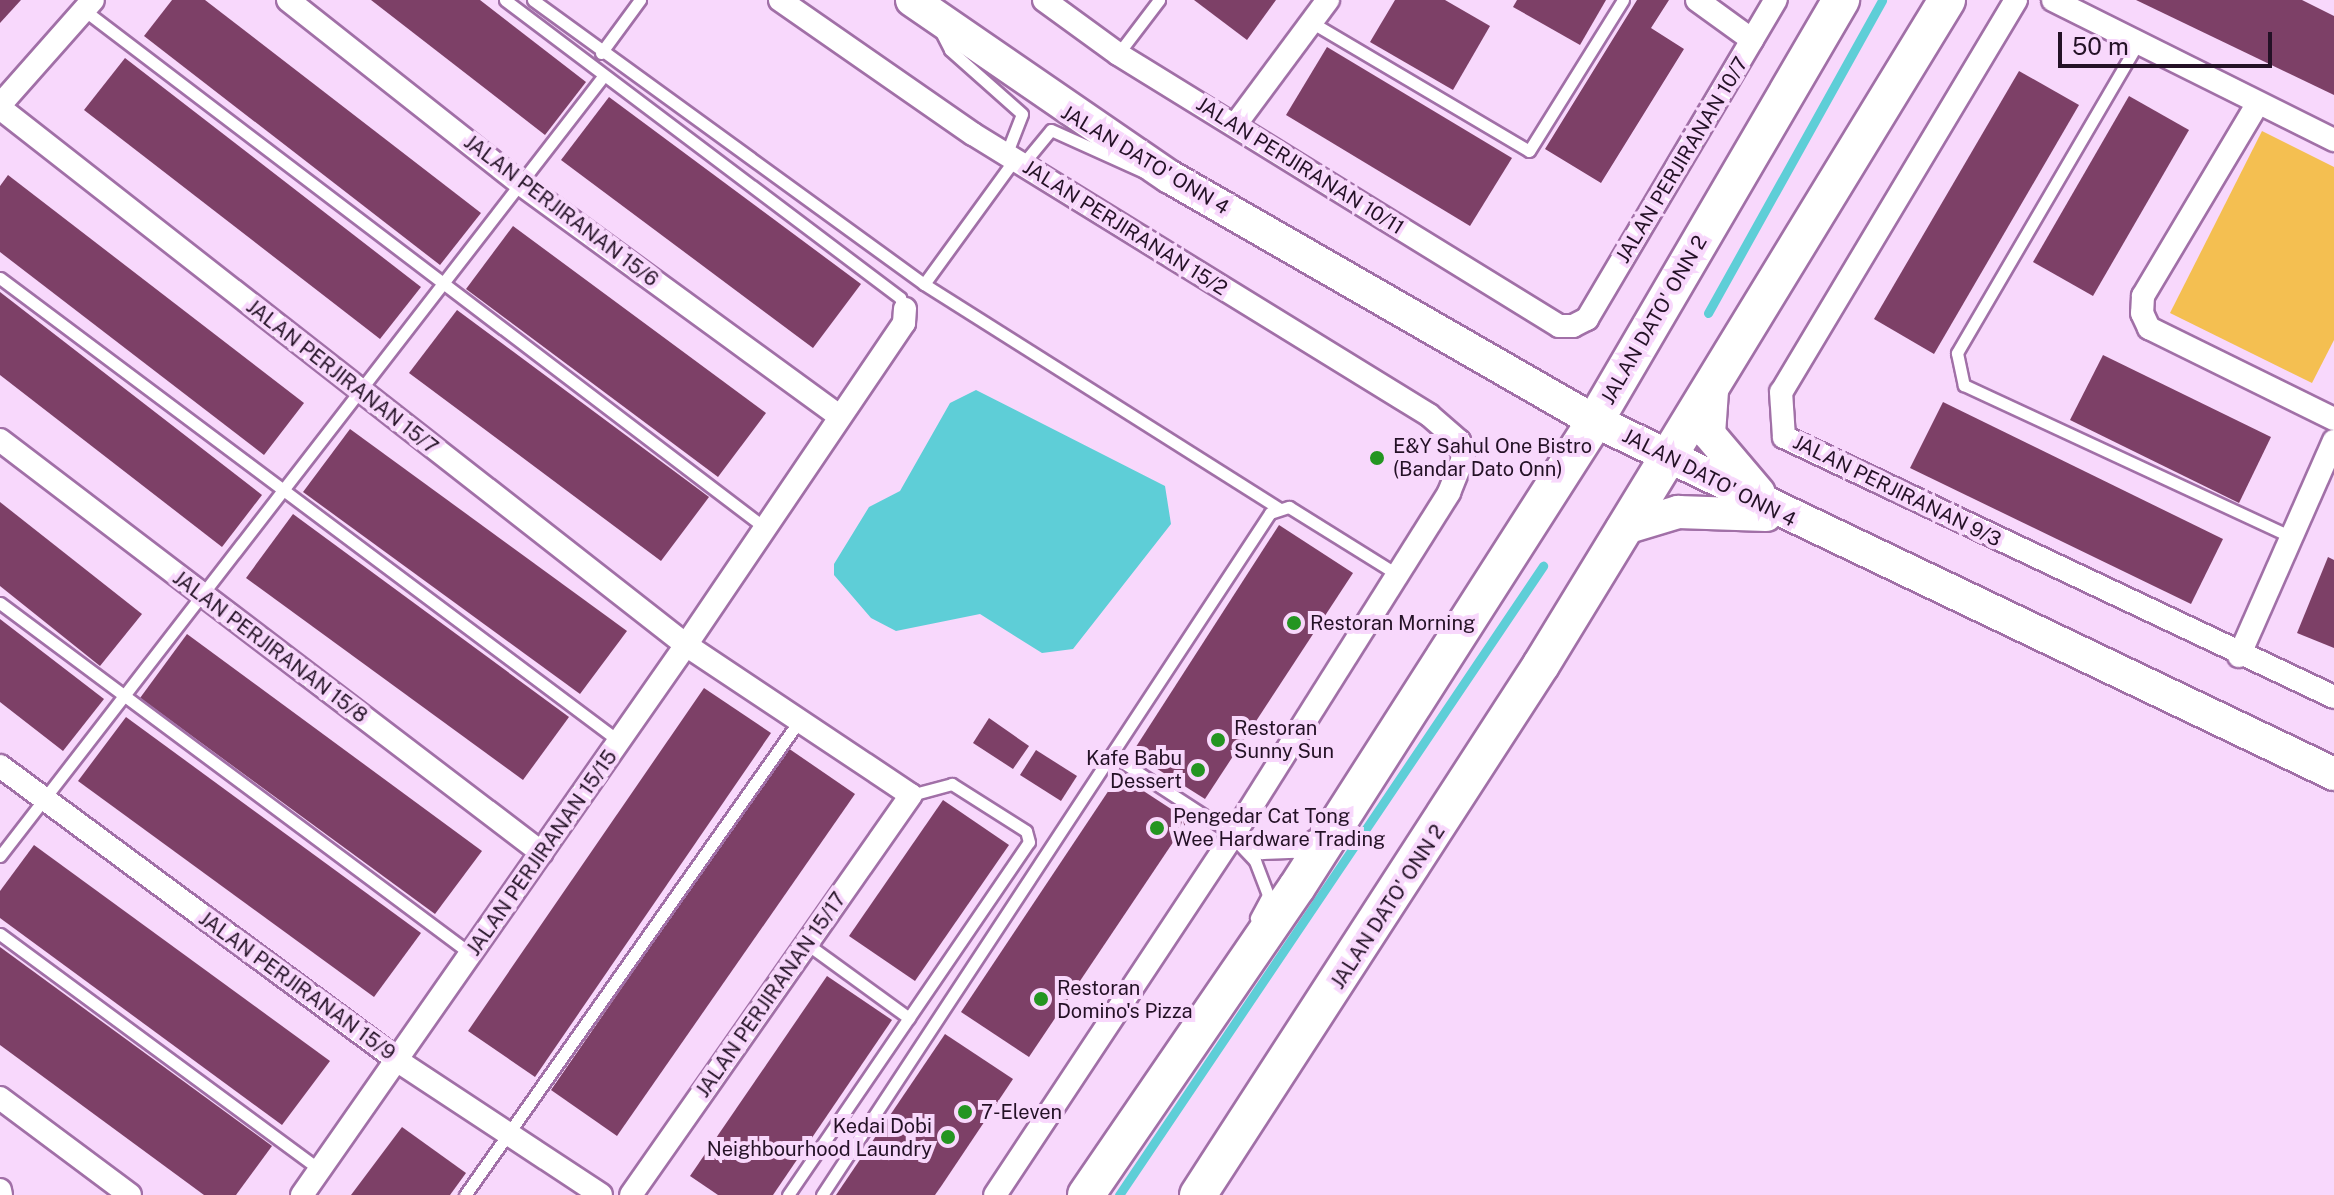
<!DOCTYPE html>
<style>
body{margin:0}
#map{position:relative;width:2334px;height:1195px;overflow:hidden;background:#f8d8fc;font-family:"Public Sans",sans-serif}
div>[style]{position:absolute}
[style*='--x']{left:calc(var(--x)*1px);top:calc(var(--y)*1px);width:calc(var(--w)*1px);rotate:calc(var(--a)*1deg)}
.green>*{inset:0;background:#f4bf51}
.water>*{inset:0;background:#5eced7}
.stream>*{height:9px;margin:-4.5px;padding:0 4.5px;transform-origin:4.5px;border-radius:4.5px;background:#5eced7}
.building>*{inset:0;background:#7d4067}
.roads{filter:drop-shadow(2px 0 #a170a7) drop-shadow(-2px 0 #a170a7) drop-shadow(0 2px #a170a7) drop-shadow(0 -2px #a170a7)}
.lane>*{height:11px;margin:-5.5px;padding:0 5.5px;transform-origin:5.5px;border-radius:5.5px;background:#fff}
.street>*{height:22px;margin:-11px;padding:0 11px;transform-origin:11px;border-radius:11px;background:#fff}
.secondary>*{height:32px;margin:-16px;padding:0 16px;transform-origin:16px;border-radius:16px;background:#fff}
.primary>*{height:36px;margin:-18px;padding:0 18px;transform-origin:18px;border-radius:18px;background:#fff}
.dots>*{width:22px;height:22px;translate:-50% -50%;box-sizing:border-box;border:4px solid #f8d8fc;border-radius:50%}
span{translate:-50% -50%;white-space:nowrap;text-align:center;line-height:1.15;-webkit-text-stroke:8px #f8d8fc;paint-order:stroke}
.street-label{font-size:20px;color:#241126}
.poi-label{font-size:20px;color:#241126}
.left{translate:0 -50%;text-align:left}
.right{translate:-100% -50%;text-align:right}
.scale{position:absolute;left:2058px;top:32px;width:214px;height:36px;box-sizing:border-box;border:4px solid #241126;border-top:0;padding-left:10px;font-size:24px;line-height:28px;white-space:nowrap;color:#241126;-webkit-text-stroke:6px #f8d8fc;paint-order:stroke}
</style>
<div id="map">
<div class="green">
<div style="clip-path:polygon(2262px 131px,2334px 167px,2334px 340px,2312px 383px,2170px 313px)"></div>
</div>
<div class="water">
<div style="clip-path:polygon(976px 390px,1165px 486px,1171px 524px,1073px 649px,1042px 653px,980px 614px,896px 631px,871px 618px,834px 575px,834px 564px,869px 507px,900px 491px,950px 403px)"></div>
</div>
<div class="stream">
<div style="--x:1708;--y:313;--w:358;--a:-60.9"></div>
<div style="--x:1119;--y:1195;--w:759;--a:-56.02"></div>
</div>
<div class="building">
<div style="clip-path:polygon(0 0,21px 0,0 23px)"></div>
<div style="clip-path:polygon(172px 0,205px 0,481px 213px,440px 265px,144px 36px)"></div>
<div style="clip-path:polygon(371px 0,480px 0,586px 82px,545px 135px)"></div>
<div style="clip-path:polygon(1194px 0,1276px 0,1247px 40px)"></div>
<div style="clip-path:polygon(1395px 0,1445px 0,1490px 26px,1453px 90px,1370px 42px)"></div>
<div style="clip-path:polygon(1517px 0,1606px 0,1580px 45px,1513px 7px)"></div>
<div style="clip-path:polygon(1637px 0,1669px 0,1651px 28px,1684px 49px,1601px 183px,1545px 149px)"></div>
<div style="clip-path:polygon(2136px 0,2302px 0,2334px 16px,2334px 95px)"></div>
<div style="clip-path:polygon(1327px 47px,1512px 158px,1470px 226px,1286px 115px)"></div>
<div style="clip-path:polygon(125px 58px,421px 287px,380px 339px,84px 110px)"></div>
<div style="clip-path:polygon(2019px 71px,2079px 105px,1934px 354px,1874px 319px)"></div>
<div style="clip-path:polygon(2129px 96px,2189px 130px,2093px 296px,2033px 262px)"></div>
<div style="clip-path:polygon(609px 97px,861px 284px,813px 348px,561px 160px)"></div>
<div style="clip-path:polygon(8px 175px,304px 403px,264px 455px,0 252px,0 186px)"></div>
<div style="clip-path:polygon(513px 226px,766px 413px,718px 477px,466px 289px)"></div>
<div style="clip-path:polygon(0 292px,262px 495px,222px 547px,0 375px)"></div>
<div style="clip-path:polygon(457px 310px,709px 497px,661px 561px,409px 373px)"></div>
<div style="clip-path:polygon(2103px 355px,2271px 437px,2239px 503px,2070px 420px)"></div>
<div style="clip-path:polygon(1943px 402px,2223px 539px,2191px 604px,1910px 468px)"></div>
<div style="clip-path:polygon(350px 429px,627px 631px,580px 694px,303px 492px)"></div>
<div style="clip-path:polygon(0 502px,142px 614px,100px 666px,0 586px)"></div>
<div style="clip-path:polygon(293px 514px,569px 717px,523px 780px,246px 578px)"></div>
<div style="clip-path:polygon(1279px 525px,1353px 573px,1205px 799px,1132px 753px)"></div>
<div style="clip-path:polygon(2328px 557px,2334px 560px,2334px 648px,2297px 633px)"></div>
<div style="clip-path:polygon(0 619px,104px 699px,63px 751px,0 702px)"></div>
<div style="clip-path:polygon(187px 634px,482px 851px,435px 914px,140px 698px)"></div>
<div style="clip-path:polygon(704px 688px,771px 733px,535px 1077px,468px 1031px)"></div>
<div style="clip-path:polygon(126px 717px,421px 933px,374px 997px,78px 781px)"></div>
<div style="clip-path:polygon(989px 718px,1029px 746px,1013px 769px,973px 743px)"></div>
<div style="clip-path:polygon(788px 748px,855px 794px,617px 1136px,551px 1090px)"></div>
<div style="clip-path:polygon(1036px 750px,1077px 776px,1061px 801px,1020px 775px)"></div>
<div style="clip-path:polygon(1119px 775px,1188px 820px,1029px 1057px,961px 1012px)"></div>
<div style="clip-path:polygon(943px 800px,1009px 845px,915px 981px,849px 936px)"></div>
<div style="clip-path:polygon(34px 845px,330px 1061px,282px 1125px,0 918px,0 891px)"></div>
<div style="clip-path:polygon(0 947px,272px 1146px,236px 1195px,204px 1195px,0 1045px)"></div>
<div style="clip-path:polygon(827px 976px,892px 1020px,773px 1195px,718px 1195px,690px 1176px)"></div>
<div style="clip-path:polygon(945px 1034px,1013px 1079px,942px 1185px,935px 1195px,836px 1195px)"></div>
<div style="clip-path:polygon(402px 1127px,466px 1173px,450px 1195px,351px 1195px)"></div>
</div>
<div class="roads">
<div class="lane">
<div style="--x:505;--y:0;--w:495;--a:37"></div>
<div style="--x:900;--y:298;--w:12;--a:66"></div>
<div style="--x:533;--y:0;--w:483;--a:36"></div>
<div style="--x:924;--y:284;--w:420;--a:32.3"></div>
<div style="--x:84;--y:10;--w:854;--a:37.25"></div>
<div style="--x:1311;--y:22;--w:253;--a:30.6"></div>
<div style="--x:1529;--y:151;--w:178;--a:-58.1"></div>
<div style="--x:940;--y:30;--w:22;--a:63"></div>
<div style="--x:950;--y:50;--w:96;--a:41.6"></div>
<div style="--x:1022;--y:114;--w:44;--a:111.3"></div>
<div style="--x:2138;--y:43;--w:359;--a:120.3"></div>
<div style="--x:1957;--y:353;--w:33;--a:78"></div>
<div style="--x:1964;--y:385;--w:358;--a:24.9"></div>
<div style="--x:601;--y:53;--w:66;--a:-53.7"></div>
<div style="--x:1118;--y:54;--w:68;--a:-52.8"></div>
<div style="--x:1022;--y:165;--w:45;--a:-50.4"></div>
<div style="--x:1051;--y:130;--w:107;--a:24.2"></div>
<div style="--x:0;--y:278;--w:773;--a:36.8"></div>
<div style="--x:924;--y:284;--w:153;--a:-54"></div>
<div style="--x:0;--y:603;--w:587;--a:36.69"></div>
<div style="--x:1113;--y:756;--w:178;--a:33.1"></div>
<div style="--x:1262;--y:853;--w:33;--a:-2"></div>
<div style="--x:1295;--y:852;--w:23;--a:-43"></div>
<div style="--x:1241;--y:846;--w:21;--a:47"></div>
<div style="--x:1255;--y:861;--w:36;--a:69"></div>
<div style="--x:1268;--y:895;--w:26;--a:118"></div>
<div style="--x:0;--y:856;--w:987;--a:-52.28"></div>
<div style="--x:0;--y:934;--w:398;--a:36.4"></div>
<div style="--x:807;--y:944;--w:126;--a:36"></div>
<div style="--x:465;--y:1195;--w:580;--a:-54.83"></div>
<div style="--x:788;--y:1195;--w:427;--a:-55.7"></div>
<div style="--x:1029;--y:842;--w:11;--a:-105"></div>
<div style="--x:1026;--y:831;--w:88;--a:-147.6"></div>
<div style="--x:952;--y:784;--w:42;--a:165"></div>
<div style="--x:822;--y:1195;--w:816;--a:-56.7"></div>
<div style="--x:1270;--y:513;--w:20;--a:-18"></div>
<div style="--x:1289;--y:507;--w:125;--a:31.9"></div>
</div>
<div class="street">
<div style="--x:288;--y:0;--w:297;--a:38.3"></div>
<div style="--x:521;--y:184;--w:394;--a:36.1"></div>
<div style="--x:780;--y:0;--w:235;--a:34.8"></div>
<div style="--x:973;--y:134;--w:536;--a:31.64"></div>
<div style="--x:1429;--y:415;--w:40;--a:41"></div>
<div style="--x:1459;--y:441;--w:17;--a:77"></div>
<div style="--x:1463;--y:458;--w:38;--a:112"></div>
<div style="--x:1449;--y:493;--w:407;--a:122.2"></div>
<div style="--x:1232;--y:837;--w:429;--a:123.5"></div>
<div style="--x:1044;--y:0;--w:92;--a:36.1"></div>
<div style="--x:1118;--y:54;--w:518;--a:31.67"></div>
<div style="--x:1559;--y:326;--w:14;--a:0"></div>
<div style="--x:1573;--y:326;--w:16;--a:-27"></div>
<div style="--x:1587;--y:319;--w:371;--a:-59.4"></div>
<div style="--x:1697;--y:0;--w:68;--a:36"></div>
<div style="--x:2016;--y:0;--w:457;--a:120.9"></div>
<div style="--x:1781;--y:392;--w:45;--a:86.2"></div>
<div style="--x:1784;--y:437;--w:608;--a:25.3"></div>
<div style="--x:2053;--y:0;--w:314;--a:26.5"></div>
<div style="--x:2258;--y:103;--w:225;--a:120.8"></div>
<div style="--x:2143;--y:296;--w:17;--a:93"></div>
<div style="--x:2142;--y:313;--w:17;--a:65"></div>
<div style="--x:2149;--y:328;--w:206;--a:26.2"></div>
<div style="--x:0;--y:105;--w:140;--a:-48.5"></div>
<div style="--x:0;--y:108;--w:871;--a:38.05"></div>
<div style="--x:686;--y:645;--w:270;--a:33.7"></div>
<div style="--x:911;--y:795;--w:488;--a:125"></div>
<div style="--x:1235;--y:125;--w:156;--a:-53.4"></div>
<div style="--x:0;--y:440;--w:681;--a:37.31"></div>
<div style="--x:2239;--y:656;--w:235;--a:-66.2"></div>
<div style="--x:0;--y:766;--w:495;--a:36.5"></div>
<div style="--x:398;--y:1061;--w:243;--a:33.4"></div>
<div style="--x:0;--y:1098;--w:162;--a:36.7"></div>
<div style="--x:0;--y:1190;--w:5;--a:79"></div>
<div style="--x:302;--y:1195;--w:671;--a:-55.08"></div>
<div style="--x:686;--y:645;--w:389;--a:-55.9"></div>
<div style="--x:904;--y:323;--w:14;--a:-86"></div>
</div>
<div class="secondary">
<div style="--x:912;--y:0;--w:313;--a:34.5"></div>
<div style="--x:1170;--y:177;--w:490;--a:29.9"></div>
<div style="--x:1595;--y:421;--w:819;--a:25.53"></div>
<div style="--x:1712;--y:391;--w:43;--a:94"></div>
<div style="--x:1709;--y:434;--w:77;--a:49.7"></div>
<div style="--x:1622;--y:529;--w:59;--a:-16.9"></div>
<div style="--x:1678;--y:512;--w:88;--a:2"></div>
</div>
<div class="primary">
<div style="--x:1086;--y:1195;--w:373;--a:-55.6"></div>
<div style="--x:1297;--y:887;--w:553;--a:-57.4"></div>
<div style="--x:1595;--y:421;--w:488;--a:-59.7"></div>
<div style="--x:1198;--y:1195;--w:631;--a:-57.09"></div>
<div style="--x:1541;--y:665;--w:779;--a:-58.59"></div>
</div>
</div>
<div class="dots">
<div style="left:1377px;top:458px;background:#249521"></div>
<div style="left:1294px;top:623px;background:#249521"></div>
<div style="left:1218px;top:740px;background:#249521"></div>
<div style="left:1198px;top:770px;background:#249521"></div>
<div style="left:1157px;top:828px;background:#249521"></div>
<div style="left:1041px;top:999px;background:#249521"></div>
<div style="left:965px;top:1112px;background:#249521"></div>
<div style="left:948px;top:1137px;background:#249521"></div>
</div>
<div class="street-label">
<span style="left:1145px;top:160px;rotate:31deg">JALAN DATO' ONN 4</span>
<span style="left:1682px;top:160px;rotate:-59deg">JALAN PERJIRANAN 10/7</span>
<span style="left:1300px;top:166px;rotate:32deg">JALAN PERJIRANAN 10/11</span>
<span style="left:561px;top:211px;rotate:37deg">JALAN PERJIRANAN 15/6</span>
<span style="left:1125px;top:228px;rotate:32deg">JALAN PERJIRANAN 15/2</span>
<span style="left:1654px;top:320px;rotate:-60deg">JALAN DATO' ONN 2</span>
<span style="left:342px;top:377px;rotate:38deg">JALAN PERJIRANAN 15/7</span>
<span style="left:1709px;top:478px;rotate:27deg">JALAN DATO' ONN 4</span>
<span style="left:1897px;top:491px;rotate:26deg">JALAN PERJIRANAN 9/3</span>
<span style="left:270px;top:647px;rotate:37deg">JALAN PERJIRANAN 15/8</span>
<span style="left:542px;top:853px;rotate:-55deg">JALAN PERJIRANAN 15/15</span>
<span style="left:1388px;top:907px;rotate:-57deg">JALAN DATO' ONN 2</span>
<span style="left:297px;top:986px;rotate:36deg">JALAN PERJIRANAN 15/9</span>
<span style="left:771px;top:995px;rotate:-55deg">JALAN PERJIRANAN 15/17</span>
</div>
<div class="poi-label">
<span class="left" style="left:1393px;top:458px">E&amp;Y Sahul One Bistro<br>(Bandar Dato Onn)</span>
<span class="left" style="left:1310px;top:623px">Restoran Morning</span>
<span class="left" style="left:1234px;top:740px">Restoran<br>Sunny Sun</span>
<span class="right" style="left:1182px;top:770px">Kafe Babu<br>Dessert</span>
<span class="left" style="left:1173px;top:828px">Pengedar Cat Tong<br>Wee Hardware Trading</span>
<span class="left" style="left:1057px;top:1000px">Restoran<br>Domino's Pizza</span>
<span class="left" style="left:981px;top:1112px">7-Eleven</span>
<span class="right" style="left:932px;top:1138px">Kedai Dobi<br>Neighbourhood Laundry</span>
</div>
<div class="scale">50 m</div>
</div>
